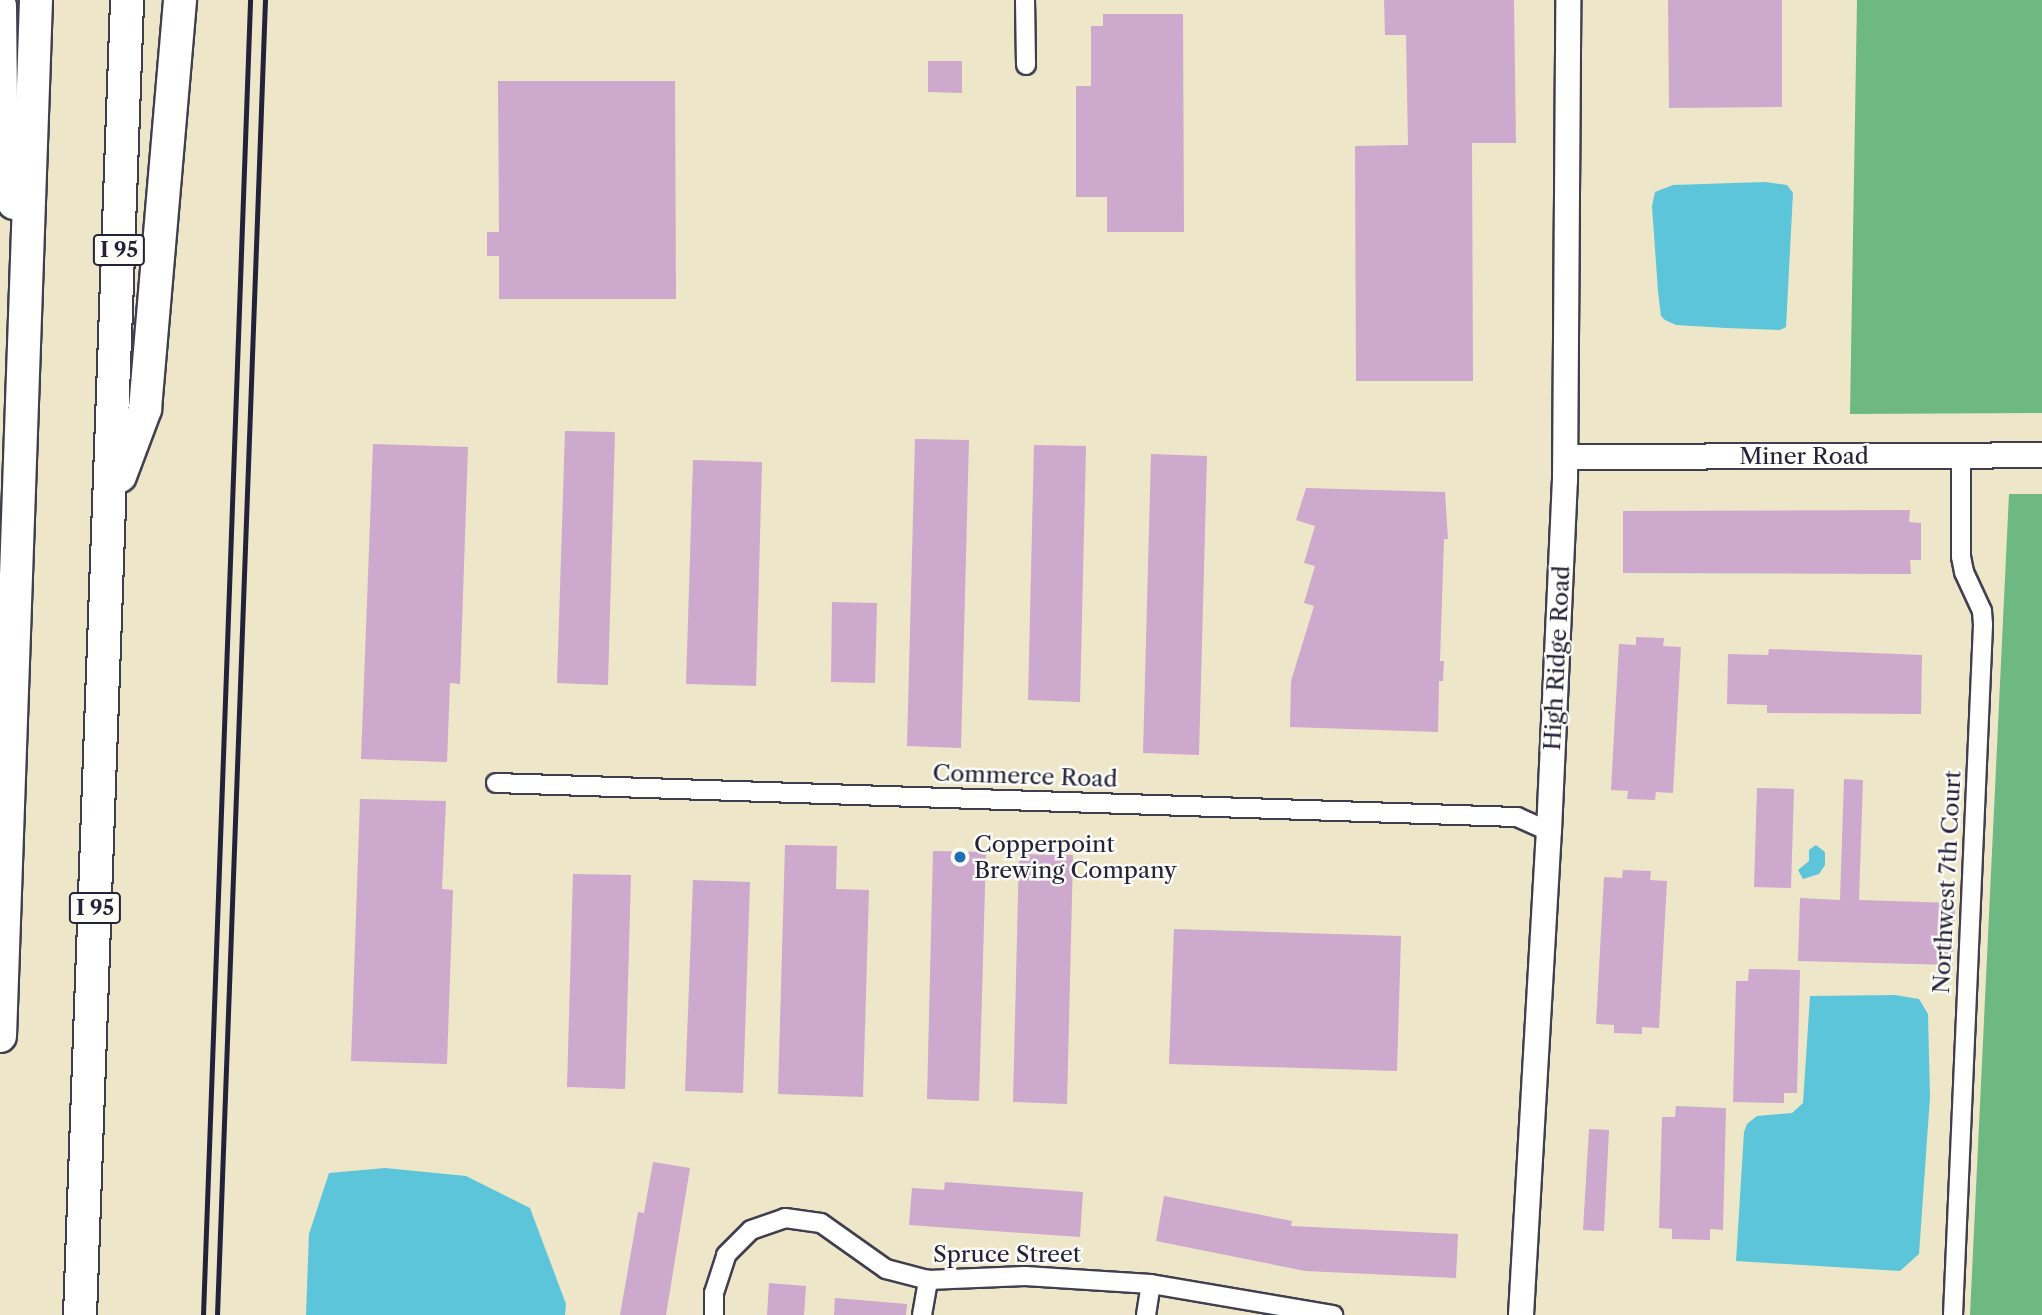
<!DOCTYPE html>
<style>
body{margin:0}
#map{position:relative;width:2042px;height:1315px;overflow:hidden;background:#ede6c9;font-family:"Libre Caslon Text",serif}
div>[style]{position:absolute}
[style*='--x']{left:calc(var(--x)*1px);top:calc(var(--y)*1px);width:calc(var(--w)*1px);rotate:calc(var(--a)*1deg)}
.forest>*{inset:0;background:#6eb981}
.water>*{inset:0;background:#5dc5d9}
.building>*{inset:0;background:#cda9cd}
.roads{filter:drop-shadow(2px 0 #403f50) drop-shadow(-2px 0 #403f50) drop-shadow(0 2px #403f50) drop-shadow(0 -2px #403f50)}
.street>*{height:18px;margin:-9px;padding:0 9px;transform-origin:9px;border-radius:9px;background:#fff}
.secondary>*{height:24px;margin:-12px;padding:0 12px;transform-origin:12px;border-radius:12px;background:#fff}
.highway>*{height:32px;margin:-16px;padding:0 16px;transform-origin:16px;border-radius:16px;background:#fff}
.rail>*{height:5px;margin:-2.5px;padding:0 2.5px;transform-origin:2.5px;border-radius:2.5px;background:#22223b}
.dots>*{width:19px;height:19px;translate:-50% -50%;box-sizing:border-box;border:4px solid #fdfcf7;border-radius:50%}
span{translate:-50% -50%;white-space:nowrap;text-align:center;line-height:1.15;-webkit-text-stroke:5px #fdfcf7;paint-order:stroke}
.shield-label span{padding:2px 5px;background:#fdfcf7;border:2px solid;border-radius:5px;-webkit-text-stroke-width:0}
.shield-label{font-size:21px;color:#22223b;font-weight:700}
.street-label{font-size:23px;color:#22223b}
.poi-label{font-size:23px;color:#22223b}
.left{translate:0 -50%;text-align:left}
</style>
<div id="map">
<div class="forest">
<div style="clip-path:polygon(1857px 0,2042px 0,2042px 413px,1850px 414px)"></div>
<div style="clip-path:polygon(2009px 494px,2042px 494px,2042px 1315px,1970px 1315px)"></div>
</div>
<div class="water">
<div style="clip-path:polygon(1765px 182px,1787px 185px,1793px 193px,1786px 327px,1780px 330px,1726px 328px,1676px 325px,1665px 320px,1661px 316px,1658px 291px,1652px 206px,1655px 192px,1673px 185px)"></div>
<div style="clip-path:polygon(1816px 845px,1825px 852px,1825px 865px,1819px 874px,1803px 879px,1798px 870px,1809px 861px,1809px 850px)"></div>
<div style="clip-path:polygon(1895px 995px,1919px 999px,1928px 1014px,1930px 1097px,1919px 1254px,1900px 1271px,1736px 1261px,1744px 1132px,1747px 1124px,1757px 1116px,1792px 1113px,1803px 1103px,1810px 996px)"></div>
<div style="clip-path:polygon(385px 1168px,466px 1176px,530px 1208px,566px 1304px,565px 1315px,306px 1315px,309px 1234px,329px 1173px)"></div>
</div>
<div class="building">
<div style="clip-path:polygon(1384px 0,1514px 0,1516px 143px,1472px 143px,1473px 381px,1356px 381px,1355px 146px,1408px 145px,1406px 35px,1385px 35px)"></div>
<div style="clip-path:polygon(1668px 0,1782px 0,1782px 107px,1669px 108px)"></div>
<div style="clip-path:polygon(1103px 14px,1183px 14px,1184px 232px,1107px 232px,1107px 197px,1076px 197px,1076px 86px,1091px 86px,1091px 26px,1103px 26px)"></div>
<div style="clip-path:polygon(928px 61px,962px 61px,962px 93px,928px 92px)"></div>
<div style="clip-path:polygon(498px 81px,675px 81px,676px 299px,499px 299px,499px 256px,487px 256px,487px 232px,499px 232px)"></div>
<div style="clip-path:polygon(565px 431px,615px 432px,608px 685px,557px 683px)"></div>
<div style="clip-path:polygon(915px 439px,969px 440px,961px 748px,907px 746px)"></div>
<div style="clip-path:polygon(373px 444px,468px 447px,460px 684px,450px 683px,447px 762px,361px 759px)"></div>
<div style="clip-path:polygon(1034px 445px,1086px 446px,1080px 702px,1028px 700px)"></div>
<div style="clip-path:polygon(1151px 454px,1207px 456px,1199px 755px,1143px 753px)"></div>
<div style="clip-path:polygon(693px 460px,762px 462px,756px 686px,686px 684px)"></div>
<div style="clip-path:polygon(1306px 488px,1445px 492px,1448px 539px,1444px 539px,1440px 661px,1444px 661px,1443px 681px,1439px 681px,1438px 732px,1290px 727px,1291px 681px,1314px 606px,1304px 603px,1315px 566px,1304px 563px,1315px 526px,1296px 520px)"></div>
<div style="clip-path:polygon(1910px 510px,1909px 522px,1921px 523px,1921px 560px,1910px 560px,1911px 574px,1623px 573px,1623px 511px)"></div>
<div style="clip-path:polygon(832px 602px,877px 603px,875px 683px,831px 682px)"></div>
<div style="clip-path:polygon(1636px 637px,1664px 638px,1663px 646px,1681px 647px,1673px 793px,1656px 792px,1655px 800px,1627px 799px,1628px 791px,1611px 790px,1619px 644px,1636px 645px)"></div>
<div style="clip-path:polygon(1769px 649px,1922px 655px,1921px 714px,1767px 713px,1767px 705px,1727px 704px,1728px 654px,1768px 655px)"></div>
<div style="clip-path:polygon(1844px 779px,1863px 780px,1859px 900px,1955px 903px,1953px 965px,1798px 961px,1800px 898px,1840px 900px)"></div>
<div style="clip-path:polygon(1757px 788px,1794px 789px,1791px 888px,1754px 887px)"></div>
<div style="clip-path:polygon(360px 799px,446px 801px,442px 889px,453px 890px,447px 1064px,351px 1061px)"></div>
<div style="clip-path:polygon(785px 845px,837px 846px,836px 889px,869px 890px,863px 1097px,778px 1094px)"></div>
<div style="clip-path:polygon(933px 851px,986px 852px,979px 1101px,927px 1099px)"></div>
<div style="clip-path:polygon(1019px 854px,1073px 855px,1067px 1104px,1013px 1102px)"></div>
<div style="clip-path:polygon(1623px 870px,1651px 871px,1650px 880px,1667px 881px,1659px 1028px,1642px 1027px,1642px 1034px,1614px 1033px,1614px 1025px,1596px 1024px,1604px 877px,1622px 878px)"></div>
<div style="clip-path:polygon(573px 874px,631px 875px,625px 1089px,567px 1087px)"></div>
<div style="clip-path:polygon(693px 880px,750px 882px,743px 1093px,685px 1091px)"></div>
<div style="clip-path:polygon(1174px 929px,1401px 936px,1397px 1071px,1169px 1064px)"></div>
<div style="clip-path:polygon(1749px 969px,1800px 970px,1797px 1093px,1784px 1093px,1784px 1103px,1733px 1102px,1736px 981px,1748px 981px)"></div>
<div style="clip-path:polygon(1676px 1106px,1726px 1108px,1723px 1230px,1710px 1229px,1710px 1240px,1672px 1239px,1672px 1229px,1659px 1228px,1662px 1117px,1675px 1117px)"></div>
<div style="clip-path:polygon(1589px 1129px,1609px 1130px,1604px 1231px,1583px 1230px)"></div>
<div style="clip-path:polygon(653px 1162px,690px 1168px,666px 1315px,620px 1315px,638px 1212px,644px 1213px)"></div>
<div style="clip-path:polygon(945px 1182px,1083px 1192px,1080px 1237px,909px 1225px,912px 1188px,944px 1190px)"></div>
<div style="clip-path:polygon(1164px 1196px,1292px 1221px,1291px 1226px,1458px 1234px,1456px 1278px,1305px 1271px,1156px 1241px)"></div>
<div style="clip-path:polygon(769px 1283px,806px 1286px,804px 1315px,767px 1315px)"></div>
<div style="clip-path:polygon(835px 1298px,907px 1304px,906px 1315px,834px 1315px)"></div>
</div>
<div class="roads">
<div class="street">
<div style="--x:1025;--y:0;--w:65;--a:89.1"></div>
<div style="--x:496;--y:783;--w:1022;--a:1.91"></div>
<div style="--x:1517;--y:817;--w:35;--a:24"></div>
<div style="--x:714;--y:1315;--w:22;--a:-90"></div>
<div style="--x:714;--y:1293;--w:40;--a:-72"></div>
<div style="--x:726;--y:1255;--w:35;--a:-45"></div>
<div style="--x:751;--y:1230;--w:36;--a:-19"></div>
<div style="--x:785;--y:1218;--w:36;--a:8"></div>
<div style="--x:821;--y:1223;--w:80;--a:35.3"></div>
<div style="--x:886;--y:1269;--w:43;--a:14.7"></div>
<div style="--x:928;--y:1280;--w:97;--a:-2.4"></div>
<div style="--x:1025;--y:1276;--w:126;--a:3.6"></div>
<div style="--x:1151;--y:1284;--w:185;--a:9.7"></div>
<div style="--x:922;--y:1315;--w:36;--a:-80"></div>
<div style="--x:1146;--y:1315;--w:31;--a:-81"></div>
<div style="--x:1953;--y:1315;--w:691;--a:-87.51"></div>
<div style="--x:1983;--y:625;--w:14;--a:-94"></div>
<div style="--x:1982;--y:611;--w:43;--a:-114.8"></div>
<div style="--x:1964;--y:572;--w:15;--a:-101"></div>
<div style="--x:1961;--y:557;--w:101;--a:-90"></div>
</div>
<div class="secondary">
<div style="--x:1566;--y:457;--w:476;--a:-0.2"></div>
<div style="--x:1521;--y:1315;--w:485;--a:-86.7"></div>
<div style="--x:1549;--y:831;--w:350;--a:-87.4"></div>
<div style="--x:1565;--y:481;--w:481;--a:-89.6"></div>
</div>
<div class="highway">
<div style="--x:0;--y:6;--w:98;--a:89.4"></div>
<div style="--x:1;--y:104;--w:100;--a:82.5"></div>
<div style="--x:120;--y:476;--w:72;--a:-69.5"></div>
<div style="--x:145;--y:409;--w:410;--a:-85.1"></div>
<div style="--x:0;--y:1036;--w:1037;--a:-88.01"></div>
<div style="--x:80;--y:1315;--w:1316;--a:-87.95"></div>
</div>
</div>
<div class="rail">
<div style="--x:203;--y:1315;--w:1316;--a:-87.95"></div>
<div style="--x:217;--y:1315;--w:1316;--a:-87.91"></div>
</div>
<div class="dots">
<div style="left:960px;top:857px;background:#1f6fb2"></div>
</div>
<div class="shield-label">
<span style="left:119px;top:250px">I 95</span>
<span style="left:95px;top:908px">I 95</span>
</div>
<div class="street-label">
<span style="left:1804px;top:456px">Miner Road</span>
<span style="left:1557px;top:658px;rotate:-87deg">High Ridge Road</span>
<span style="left:1025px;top:776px;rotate:2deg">Commerce Road</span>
<span style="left:1947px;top:882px;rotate:-87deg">Northwest 7th Court</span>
<span style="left:1007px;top:1254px">Spruce Street</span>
</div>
<div class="poi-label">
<span class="left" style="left:974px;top:857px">Copperpoint<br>Brewing Company</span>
</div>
</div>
